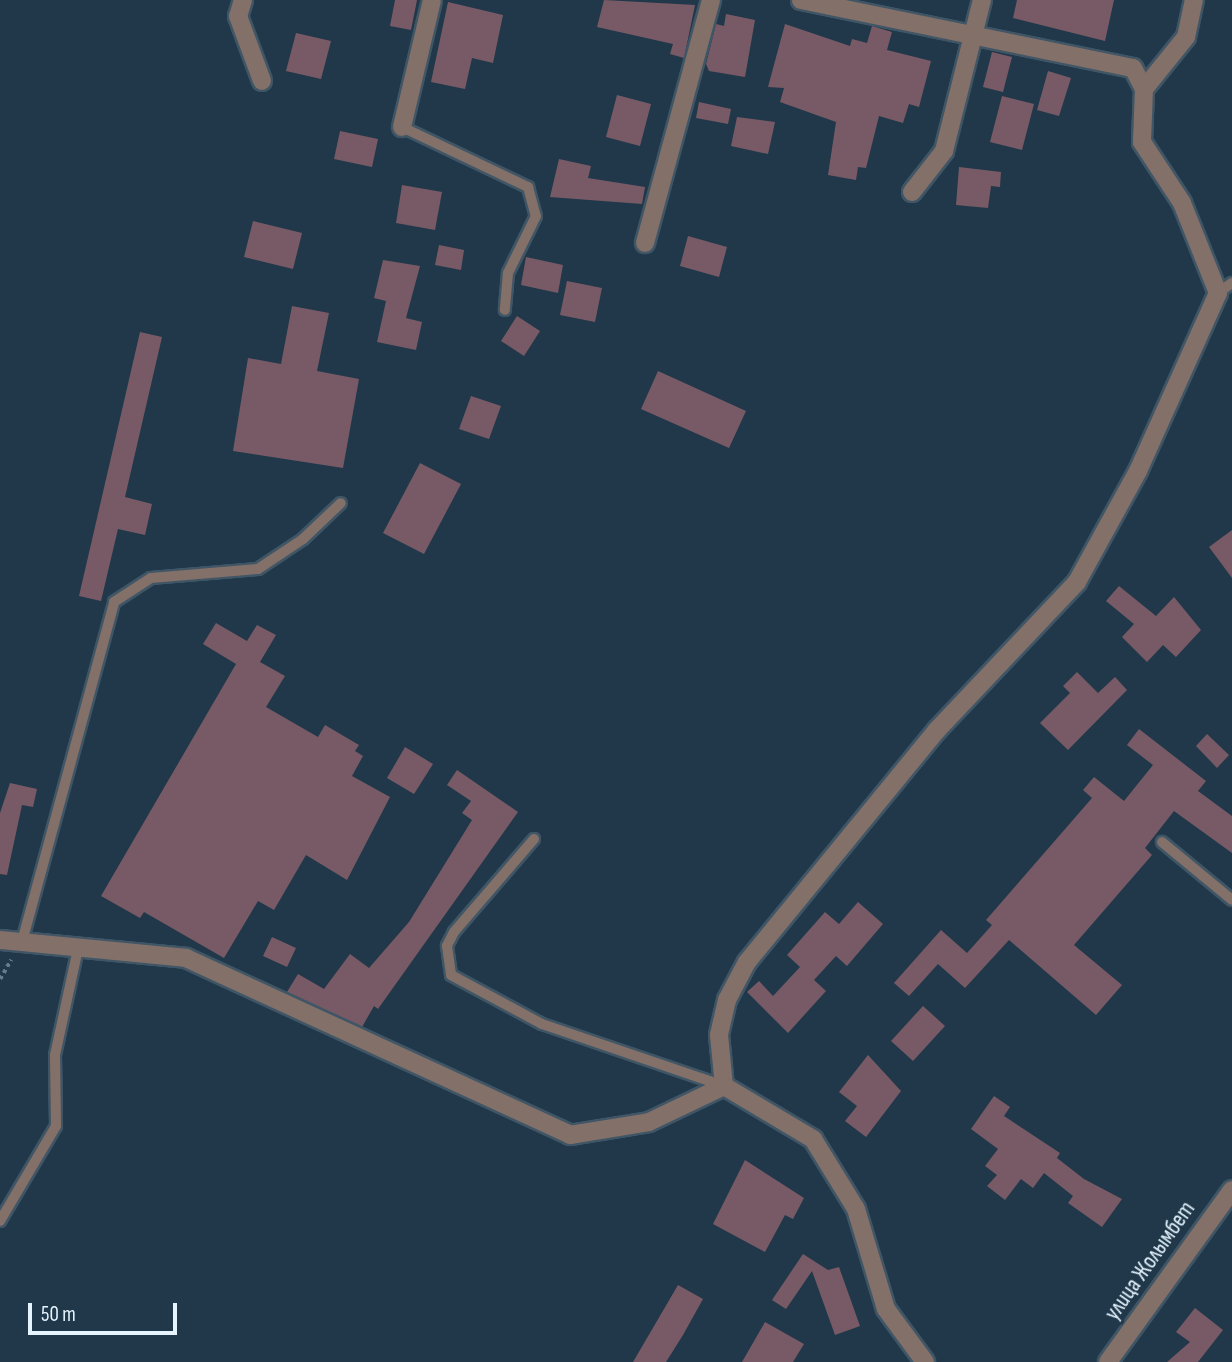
<!DOCTYPE html>
<meta charset="utf-8">
<style>
body{margin:0}
#map{position:relative;width:1232px;height:1362px;overflow:hidden;background:#203849;font-family:"Sofia Sans Condensed",sans-serif}
div>[style]{position:absolute}
[style*='--x']{left:calc(var(--x)*1px);top:calc(var(--y)*1px);width:calc(var(--w)*1px);rotate:calc(var(--a)*1deg)}
.building>*{inset:0;background:#785a66}
.path>*{height:3.5px;margin-top:-1.75px;transform-origin:0;background:repeating-linear-gradient(90deg,#677c8b 0 3.5px,transparent 0 7px)}
.roads{filter:drop-shadow(2px 0 #405666) drop-shadow(-2px 0 #405666) drop-shadow(0 2px #405666) drop-shadow(0 -2px #405666)}
.service>*{height:10px;margin:-5px;padding:0 5px;transform-origin:5px;border-radius:5px;background:#837068}
.minor>*{height:18px;margin:-9px;padding:0 9px;transform-origin:9px;border-radius:9px;background:#837068}
.tertiary>*{height:18px;margin:-9px;padding:0 9px;transform-origin:9px;border-radius:9px;background:#837068}
span{translate:-50% -50%;white-space:nowrap;text-align:center;line-height:1.15;-webkit-text-stroke:6px #203849;paint-order:stroke}
.street-label{font-size:23px;color:#e5f4ff}
.scale{position:absolute;left:28px;top:1303px;width:149px;height:32px;box-sizing:border-box;border:4px solid #e5f4ff;border-top:0;padding-left:9px;font-size:21px;line-height:24px;white-space:nowrap;color:#e5f4ff;-webkit-text-stroke:5px #203849;paint-order:stroke}
</style>
<div id="map">
<div class="building">
<div style="clip-path:polygon(395px 0,417px 0,411px 30px,390px 26px)"></div>
<div style="clip-path:polygon(604px 0,695px 5px,684px 58px,670px 54px,673px 44px,597px 27px)"></div>
<div style="clip-path:polygon(1017px 0,1114px 0,1105px 41px,1013px 18px)"></div>
<div style="clip-path:polygon(448px 2px,503px 15px,493px 63px,472px 58px,465px 89px,431px 82px)"></div>
<div style="clip-path:polygon(726px 14px,755px 20px,745px 77px,709px 71px,706px 64px,716px 24px,724px 26px)"></div>
<div style="clip-path:polygon(785px 24px,850px 46px,852px 39px,867px 43px,872px 26px,892px 32px,887px 50px,931px 61px,919px 107px,909px 104px,903px 123px,879px 116px,866px 168px,858px 167px,856px 180px,828px 175px,836px 122px,780px 102px,784px 88px,768px 87px)"></div>
<div style="clip-path:polygon(296px 33px,331px 41px,321px 79px,286px 71px)"></div>
<div style="clip-path:polygon(992px 52px,1012px 57px,1003px 92px,983px 87px)"></div>
<div style="clip-path:polygon(1048px 71px,1071px 78px,1059px 116px,1037px 110px)"></div>
<div style="clip-path:polygon(617px 95px,651px 104px,640px 146px,606px 137px)"></div>
<div style="clip-path:polygon(1002px 96px,1034px 104px,1022px 150px,990px 142px)"></div>
<div style="clip-path:polygon(699px 102px,731px 109px,728px 124px,696px 118px)"></div>
<div style="clip-path:polygon(737px 117px,775px 122px,768px 154px,731px 146px)"></div>
<div style="clip-path:polygon(340px 131px,378px 139px,372px 167px,334px 159px)"></div>
<div style="clip-path:polygon(559px 159px,591px 166px,588px 178px,645px 187px,642px 204px,550px 197px)"></div>
<div style="clip-path:polygon(959px 167px,1001px 172px,1000px 187px,991px 186px,988px 208px,956px 205px)"></div>
<div style="clip-path:polygon(402px 185px,442px 192px,435px 230px,396px 223px)"></div>
<div style="clip-path:polygon(253px 221px,302px 233px,293px 269px,244px 257px)"></div>
<div style="clip-path:polygon(688px 236px,727px 247px,719px 277px,680px 266px)"></div>
<div style="clip-path:polygon(439px 245px,464px 250px,461px 270px,435px 265px)"></div>
<div style="clip-path:polygon(526px 257px,563px 265px,558px 293px,521px 285px)"></div>
<div style="clip-path:polygon(383px 260px,420px 266px,406px 318px,422px 322px,416px 350px,377px 342px,386px 301px,374px 298px)"></div>
<div style="clip-path:polygon(567px 281px,602px 288px,595px 322px,560px 315px)"></div>
<div style="clip-path:polygon(292px 306px,329px 313px,317px 371px,359px 379px,343px 468px,233px 451px,248px 358px,281px 364px)"></div>
<div style="clip-path:polygon(517px 316px,540px 331px,524px 356px,501px 341px)"></div>
<div style="clip-path:polygon(140px 332px,162px 337px,125px 497px,152px 504px,145px 535px,118px 529px,101px 601px,79px 596px)"></div>
<div style="clip-path:polygon(658px 371px,746px 411px,729px 448px,641px 409px)"></div>
<div style="clip-path:polygon(471px 396px,501px 406px,489px 439px,459px 429px)"></div>
<div style="clip-path:polygon(420px 463px,461px 484px,424px 554px,383px 533px)"></div>
<div style="clip-path:polygon(1232px 530px,1232px 578px,1209px 547px)"></div>
<div style="clip-path:polygon(1119px 586px,1156px 616px,1174px 597px,1201px 630px,1176px 657px,1163px 645px,1147px 662px,1122px 637px,1134px 624px,1106px 601px)"></div>
<div style="clip-path:polygon(216px 623px,247px 641px,257px 625px,276px 635px,260px 662px,285px 676px,266px 707px,318px 737px,325px 725px,359px 745px,355px 751px,363px 756px,352px 776px,390px 797px,347px 880px,306px 855px,274px 910px,258px 901px,224px 958px,144px 912px,140px 918px,101px 896px,236px 664px,203px 644px)"></div>
<div style="clip-path:polygon(1077px 672px,1098px 693px,1115px 677px,1127px 690px,1068px 750px,1040px 723px,1070px 693px,1063px 686px)"></div>
<div style="clip-path:polygon(1139px 729px,1206px 781px,1198px 791px,1232px 816px,1232px 853px,1174px 811px,1145px 848px,1152px 855px,1074px 945px,1122px 985px,1096px 1015px,1009px 940px,965px 988px,938px 964px,909px 996px,894px 983px,941px 930px,967px 953px,992px 925px,986px 920px,1092px 798px,1083px 790px,1094px 777px,1124px 801px,1153px 765px,1127px 745px)"></div>
<div style="clip-path:polygon(1207px 734px,1229px 755px,1217px 768px,1196px 746px)"></div>
<div style="clip-path:polygon(405px 747px,433px 764px,414px 794px,387px 778px)"></div>
<div style="clip-path:polygon(457px 770px,518px 812px,378px 1009px,374px 1006px,362px 1027px,287px 992px,298px 974px,324px 989px,350px 954px,369px 968px,409px 922px,472px 820px,462px 813px,471px 801px,447px 785px)"></div>
<div style="clip-path:polygon(10px 783px,37px 789px,33px 807px,22px 805px,7px 875px,0 874px,0 813px)"></div>
<div style="clip-path:polygon(858px 902px,883px 924px,847px 966px,836px 956px,814px 980px,826px 991px,788px 1033px,747px 992px,759px 981px,773px 996px,800px 967px,787px 955px,825px 912px,839px 924px)"></div>
<div style="clip-path:polygon(272px 937px,296px 948px,287px 967px,263px 956px)"></div>
<div style="clip-path:polygon(923px 1006px,945px 1026px,913px 1061px,891px 1041px)"></div>
<div style="clip-path:polygon(868px 1055px,901px 1091px,866px 1137px,845px 1121px,857px 1106px,839px 1092px)"></div>
<div style="clip-path:polygon(994px 1096px,1010px 1107px,1004px 1116px,1060px 1153px,1057px 1158px,1084px 1179px,1122px 1199px,1102px 1227px,1068px 1203px,1073px 1196px,1044px 1173px,1033px 1188px,1021px 1179px,1005px 1200px,987px 1186px,997px 1175px,985px 1166px,998px 1149px,971px 1129px)"></div>
<div style="clip-path:polygon(745px 1160px,804px 1198px,793px 1219px,785px 1215px,765px 1252px,713px 1224px)"></div>
<div style="clip-path:polygon(803px 1254px,828px 1270px,839px 1267px,860px 1326px,835px 1335px,812px 1271px,786px 1309px,772px 1300px)"></div>
<div style="clip-path:polygon(678px 1285px,703px 1299px,683px 1335px,666px 1362px,633px 1362px)"></div>
<div style="clip-path:polygon(1195px 1308px,1223px 1330px,1198px 1362px,1167px 1362px,1190px 1342px,1176px 1332px)"></div>
<div style="clip-path:polygon(765px 1322px,804px 1344px,793px 1362px,742px 1362px)"></div>
</div>
<div class="path">
<div style="--x:0;--y:979;--w:22;--a:-60"></div>
</div>
<div class="roads">
<div class="service">
<div style="--x:402;--y:127;--w:140;--a:25.5"></div>
<div style="--x:528;--y:187;--w:30;--a:75"></div>
<div style="--x:536;--y:216;--w:64;--a:116.2"></div>
<div style="--x:508;--y:273;--w:37;--a:95"></div>
<div style="--x:1218;--y:293;--w:17;--a:-36"></div>
<div style="--x:534;--y:839;--w:123;--a:130.7"></div>
<div style="--x:454;--y:932;--w:16;--a:117"></div>
<div style="--x:447;--y:946;--w:29;--a:82"></div>
<div style="--x:451;--y:975;--w:103;--a:28.3"></div>
<div style="--x:542;--y:1024;--w:192;--a:18.8"></div>
<div style="--x:1162;--y:842;--w:91;--a:39.6"></div>
<div style="--x:23;--y:938;--w:348;--a:-74.8"></div>
<div style="--x:114;--y:602;--w:44;--a:-33"></div>
<div style="--x:151;--y:578;--w:107;--a:-4.8"></div>
<div style="--x:258;--y:569;--w:54;--a:-33.7"></div>
<div style="--x:303;--y:539;--w:52;--a:-43.5"></div>
<div style="--x:0;--y:1221;--w:110;--a:-59.5"></div>
<div style="--x:56;--y:1126;--w:71;--a:-90.8"></div>
<div style="--x:55;--y:1055;--w:108;--a:-77.8"></div>
</div>
<div class="minor">
<div style="--x:243;--y:0;--w:17;--a:107"></div>
<div style="--x:238;--y:16;--w:69;--a:69.7"></div>
<div style="--x:801;--y:0;--w:339;--a:11.6"></div>
<div style="--x:1133;--y:68;--w:24;--a:62"></div>
<div style="--x:1144;--y:89;--w:53;--a:92.2"></div>
<div style="--x:1142;--y:142;--w:73;--a:56.7"></div>
<div style="--x:1182;--y:203;--w:97;--a:68.2"></div>
<div style="--x:1218;--y:293;--w:195;--a:114.2"></div>
<div style="--x:1138;--y:471;--w:127;--a:118.8"></div>
<div style="--x:1077;--y:582;--w:204;--a:133.4"></div>
<div style="--x:937;--y:730;--w:300;--a:129.3"></div>
<div style="--x:747;--y:962;--w:43;--a:117.8"></div>
<div style="--x:727;--y:1000;--w:36;--a:103"></div>
<div style="--x:719;--y:1035;--w:51;--a:84.4"></div>
<div style="--x:724;--y:1086;--w:104;--a:30.8"></div>
<div style="--x:813;--y:1139;--w:82;--a:58.4"></div>
<div style="--x:856;--y:1209;--w:104;--a:73.3"></div>
<div style="--x:886;--y:1309;--w:66;--a:53.7"></div>
<div style="--x:1144;--y:89;--w:67;--a:-51.1"></div>
<div style="--x:1186;--y:37;--w:38;--a:-78"></div>
<div style="--x:402;--y:127;--w:130;--a:-76.7"></div>
<div style="--x:912;--y:192;--w:52;--a:-52"></div>
<div style="--x:944;--y:151;--w:156;--a:-75.9"></div>
<div style="--x:645;--y:243;--w:252;--a:-74.8"></div>
<div style="--x:0;--y:940;--w:187;--a:5.5"></div>
<div style="--x:186;--y:958;--w:423;--a:24.7"></div>
<div style="--x:570;--y:1135;--w:80;--a:-9.3"></div>
<div style="--x:649;--y:1122;--w:83;--a:-25.6"></div>
</div>
<div class="tertiary">
<div style="--x:1108;--y:1362;--w:212;--a:-54.2"></div>
</div>
</div>
<div class="street-label">
<span style="left:1150px;top:1261px;rotate:-55deg">улица Жолымбет</span>
</div>
<div class="scale">50 m</div>
</div>
